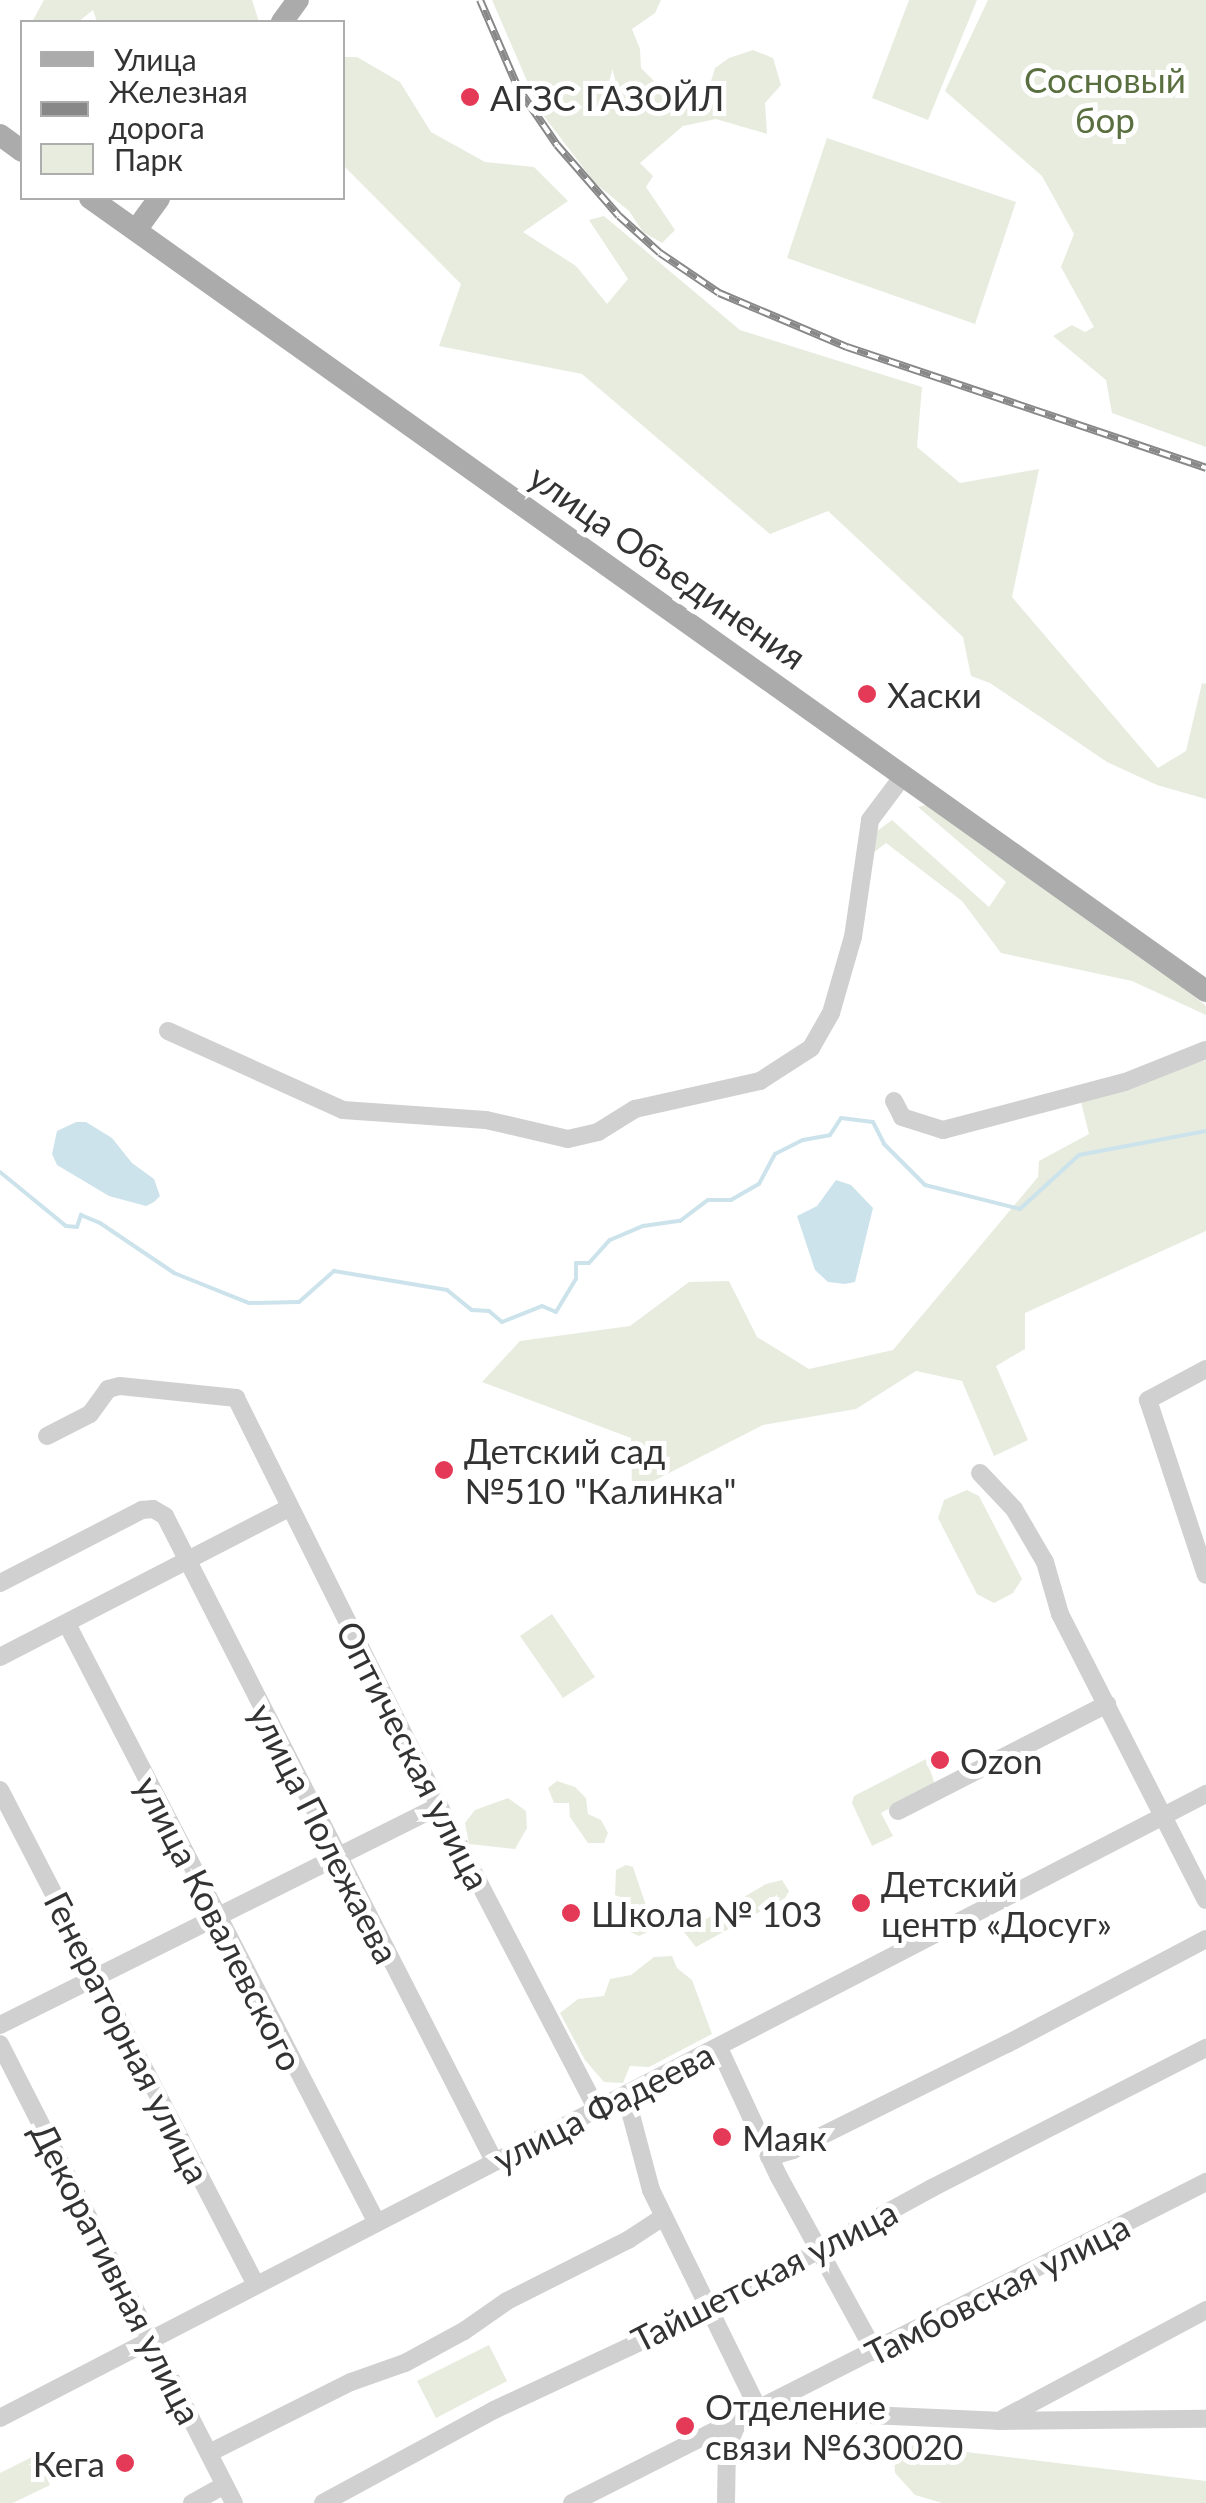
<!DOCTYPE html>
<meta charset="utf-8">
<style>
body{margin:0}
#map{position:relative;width:1206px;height:2503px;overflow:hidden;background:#fff;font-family:Lato,sans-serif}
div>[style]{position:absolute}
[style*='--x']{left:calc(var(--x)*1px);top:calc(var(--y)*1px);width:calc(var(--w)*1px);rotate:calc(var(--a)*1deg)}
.green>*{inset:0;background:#e7ecdf}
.water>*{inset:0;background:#cce3ec}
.stream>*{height:4px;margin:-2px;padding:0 2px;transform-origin:2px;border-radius:2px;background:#cce3ec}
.minor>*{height:18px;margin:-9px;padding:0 9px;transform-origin:9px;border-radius:9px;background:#d0d0d0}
.major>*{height:22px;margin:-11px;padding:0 11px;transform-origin:11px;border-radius:11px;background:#ababab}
.rail>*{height:8px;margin-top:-4px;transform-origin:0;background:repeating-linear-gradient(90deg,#fff 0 11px,#888 0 22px);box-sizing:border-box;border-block:2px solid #888}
.dots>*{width:28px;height:28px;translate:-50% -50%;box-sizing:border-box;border:5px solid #fff;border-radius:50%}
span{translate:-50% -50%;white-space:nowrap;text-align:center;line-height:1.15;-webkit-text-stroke:10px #fff;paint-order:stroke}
.park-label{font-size:35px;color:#5a6f3f}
.poi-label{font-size:35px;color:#333}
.left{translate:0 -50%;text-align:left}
.right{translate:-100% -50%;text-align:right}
.street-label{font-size:35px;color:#333}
.legend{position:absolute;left:20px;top:20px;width:325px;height:180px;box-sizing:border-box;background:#fff;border:2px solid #adadad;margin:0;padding:12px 18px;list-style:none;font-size:30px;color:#333}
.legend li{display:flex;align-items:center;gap:20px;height:50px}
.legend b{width:50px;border:2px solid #adadad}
</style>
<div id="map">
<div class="green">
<div style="clip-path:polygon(44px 0,252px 0,259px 22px,97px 22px,93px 10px,78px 22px,32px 22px)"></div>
<div style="clip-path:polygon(492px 0,661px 0,655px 13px,632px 29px,640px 49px,641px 68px,661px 88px,691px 106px,703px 108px,715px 68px,729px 58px,753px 50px,773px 58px,781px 85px,765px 103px,767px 134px,716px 119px,683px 126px,640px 163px,653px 176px,646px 187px,675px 230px,662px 243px,643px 232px,629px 211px,595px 183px,540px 111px)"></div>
<div style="clip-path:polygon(909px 0,977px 0,928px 120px,872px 98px)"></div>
<div style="clip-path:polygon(988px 0,1206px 0,1206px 447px,1112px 413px,1106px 380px,1053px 336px,1072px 325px,1085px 332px,1094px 327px,1061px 267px,1074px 234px,1042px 176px,945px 91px)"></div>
<div style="clip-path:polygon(342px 57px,357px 57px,400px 82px,431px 132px,485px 162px,534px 167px,568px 201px,523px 232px,576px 266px,607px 304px,628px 279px,589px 220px,604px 216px,740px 330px,922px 387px,917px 447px,960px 483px,1039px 469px,1012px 597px,1158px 768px,1186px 751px,1202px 683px,1206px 684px,1206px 799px,1157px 785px,1107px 762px,990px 683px,971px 676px,963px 637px,828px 511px,770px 534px,582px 374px,439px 346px,461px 284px,343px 165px)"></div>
<div style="clip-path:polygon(827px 138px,1016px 202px,975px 324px,787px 258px)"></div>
<div style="clip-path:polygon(929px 804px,1145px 956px,1206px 1006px,1206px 1015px,1132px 981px,1001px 953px,962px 901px,886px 843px,868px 857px,873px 834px,892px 820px,989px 907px,1006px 882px,918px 807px)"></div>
<div style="clip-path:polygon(1206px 1060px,1206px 1231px,1025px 1313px,1025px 1349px,996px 1366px,1028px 1440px,994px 1456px,962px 1381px,916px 1371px,856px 1409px,763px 1425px,632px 1492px,631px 1438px,482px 1382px,520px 1341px,630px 1326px,689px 1282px,729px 1281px,757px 1337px,809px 1369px,893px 1350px,1038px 1177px,1039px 1161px,1089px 1134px,1081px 1102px)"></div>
<div style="clip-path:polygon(967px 1490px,979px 1496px,1022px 1579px,1013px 1593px,994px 1603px,977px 1594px,938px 1518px,944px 1500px)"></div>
<div style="clip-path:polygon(552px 1614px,595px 1677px,563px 1698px,520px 1636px)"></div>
<div style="clip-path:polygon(926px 1759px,935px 1784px,881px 1813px,893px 1836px,872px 1846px,852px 1803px,854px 1796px)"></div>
<div style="clip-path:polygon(557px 1781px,575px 1787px,586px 1798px,588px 1814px,601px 1820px,608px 1833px,604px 1843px,588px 1843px,570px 1817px,569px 1803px,554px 1803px,548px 1788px)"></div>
<div style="clip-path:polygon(508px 1798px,526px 1811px,527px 1828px,515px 1849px,469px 1844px,465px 1823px,475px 1810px)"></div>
<div style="clip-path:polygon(626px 1865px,633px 1867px,654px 1929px,639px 1936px,628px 1931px,635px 1914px,628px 1900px,615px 1895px,616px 1870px)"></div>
<div style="clip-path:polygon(782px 1880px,789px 1891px,785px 1898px,705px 1942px,696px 1947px,684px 1932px,766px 1884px)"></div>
<div style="clip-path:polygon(672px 1956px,677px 1968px,692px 1980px,712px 2034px,649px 2067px,630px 2066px,623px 2083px,604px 2082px,585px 2060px,560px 2013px,578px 1999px,604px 1996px,610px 1979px,631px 1975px,654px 1957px)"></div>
<div style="clip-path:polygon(489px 2345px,507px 2381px,436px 2418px,417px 2381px)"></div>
<div style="clip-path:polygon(893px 2443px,1206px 2481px,1206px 2503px,942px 2503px,915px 2495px,895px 2473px)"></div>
<div style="clip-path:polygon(36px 2455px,50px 2485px,13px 2503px,0 2503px,0 2473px)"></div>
</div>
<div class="water">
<div style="clip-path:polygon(76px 1122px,86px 1122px,112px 1138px,132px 1163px,154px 1179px,160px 1196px,154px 1202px,146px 1206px,109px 1196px,57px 1165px,52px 1154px,57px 1131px)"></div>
<div style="clip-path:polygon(836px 1180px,851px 1185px,873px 1208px,855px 1282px,845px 1284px,828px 1282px,815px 1270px,797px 1216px,817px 1206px)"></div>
</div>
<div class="stream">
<div style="--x:0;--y:1172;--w:85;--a:39.3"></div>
<div style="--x:66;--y:1226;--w:11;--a:5"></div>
<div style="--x:77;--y:1227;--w:13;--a:-72"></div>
<div style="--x:81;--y:1215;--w:21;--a:23"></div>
<div style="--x:100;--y:1223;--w:89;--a:34"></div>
<div style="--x:174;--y:1273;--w:81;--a:21.8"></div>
<div style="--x:249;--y:1303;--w:50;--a:-1.1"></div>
<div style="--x:299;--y:1302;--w:47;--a:-41.5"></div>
<div style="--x:334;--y:1271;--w:115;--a:9.5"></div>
<div style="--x:447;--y:1290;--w:32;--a:39"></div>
<div style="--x:472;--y:1310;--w:17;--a:3"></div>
<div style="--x:489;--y:1311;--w:17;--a:40"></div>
<div style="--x:502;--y:1322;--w:43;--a:-21.8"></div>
<div style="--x:542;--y:1306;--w:15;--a:23"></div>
<div style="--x:556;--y:1312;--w:39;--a:-59"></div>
<div style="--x:576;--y:1279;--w:16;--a:-90"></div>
<div style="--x:576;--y:1263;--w:13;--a:0"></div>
<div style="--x:589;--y:1263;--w:31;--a:-48"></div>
<div style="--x:610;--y:1240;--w:36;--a:-23"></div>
<div style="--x:643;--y:1226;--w:37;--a:-8"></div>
<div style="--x:680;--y:1221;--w:35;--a:-37"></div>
<div style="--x:708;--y:1200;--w:23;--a:0"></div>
<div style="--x:731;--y:1200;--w:32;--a:-30"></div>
<div style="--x:759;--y:1184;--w:34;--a:-62"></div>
<div style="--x:775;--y:1154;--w:31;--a:-27"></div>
<div style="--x:803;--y:1140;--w:27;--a:-10"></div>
<div style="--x:830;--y:1135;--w:20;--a:-57"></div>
<div style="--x:841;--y:1118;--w:32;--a:7"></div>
<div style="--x:873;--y:1122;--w:25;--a:63"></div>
<div style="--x:884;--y:1144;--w:58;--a:45"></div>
<div style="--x:925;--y:1185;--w:98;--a:14.2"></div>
<div style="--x:1020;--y:1209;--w:80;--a:-42.5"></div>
<div style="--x:1079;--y:1155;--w:129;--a:-10.7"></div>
</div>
<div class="minor">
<div style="--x:168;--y:1031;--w:192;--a:24.3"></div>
<div style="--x:343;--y:1110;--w:143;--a:4"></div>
<div style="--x:486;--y:1120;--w:84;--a:13"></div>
<div style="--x:568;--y:1139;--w:31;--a:-13"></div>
<div style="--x:598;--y:1132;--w:44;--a:-31.9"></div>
<div style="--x:635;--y:1109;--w:128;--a:-12.6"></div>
<div style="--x:760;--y:1081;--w:61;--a:-32.9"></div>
<div style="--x:811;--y:1048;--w:40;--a:-60.3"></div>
<div style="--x:831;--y:1013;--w:79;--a:-73.9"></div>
<div style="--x:853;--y:937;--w:118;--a:-81.7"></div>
<div style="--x:870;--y:820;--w:55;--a:-53.1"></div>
<div style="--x:894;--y:1101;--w:18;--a:63"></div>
<div style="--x:902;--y:1117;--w:43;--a:17.6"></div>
<div style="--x:943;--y:1130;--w:188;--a:-14.8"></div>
<div style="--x:1125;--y:1082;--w:87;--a:-21.6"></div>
<div style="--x:1206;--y:1369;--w:66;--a:151.9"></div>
<div style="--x:1148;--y:1400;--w:184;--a:71.7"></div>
<div style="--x:47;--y:1436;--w:48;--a:-27.1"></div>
<div style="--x:90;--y:1414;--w:31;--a:-54"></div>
<div style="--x:108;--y:1389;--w:12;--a:-14"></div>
<div style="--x:120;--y:1386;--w:117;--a:5.9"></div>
<div style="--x:236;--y:1398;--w:456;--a:63.5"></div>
<div style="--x:439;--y:1806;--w:342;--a:62.5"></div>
<div style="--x:980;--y:1473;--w:50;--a:46.6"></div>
<div style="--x:1014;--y:1509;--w:61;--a:59.7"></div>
<div style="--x:1045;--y:1562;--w:54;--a:73.9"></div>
<div style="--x:1060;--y:1614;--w:321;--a:63"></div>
<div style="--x:0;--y:1583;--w:160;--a:-27.2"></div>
<div style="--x:142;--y:1510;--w:11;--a:-5"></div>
<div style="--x:153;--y:1509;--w:14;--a:30"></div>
<div style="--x:165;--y:1516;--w:724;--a:62.97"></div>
<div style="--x:67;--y:1624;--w:672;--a:62.63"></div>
<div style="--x:0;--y:1657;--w:325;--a:-27.3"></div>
<div style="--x:0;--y:1790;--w:557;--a:62.65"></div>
<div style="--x:898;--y:1811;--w:235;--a:-27.1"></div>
<div style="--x:0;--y:2025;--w:491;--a:-26.5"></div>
<div style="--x:0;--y:2044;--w:515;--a:62.99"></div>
<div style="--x:719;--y:2048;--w:142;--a:65.1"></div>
<div style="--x:779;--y:2177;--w:200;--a:61.3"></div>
<div style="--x:626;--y:2096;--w:97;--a:75.1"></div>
<div style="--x:651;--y:2190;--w:245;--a:63.9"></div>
<div style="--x:759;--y:2410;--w:239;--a:2.6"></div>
<div style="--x:998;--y:2421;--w:208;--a:-0.6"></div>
<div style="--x:769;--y:2157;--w:25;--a:-16"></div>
<div style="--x:793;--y:2150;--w:239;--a:-26.4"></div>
<div style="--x:1007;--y:2044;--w:225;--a:-27.8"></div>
<div style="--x:0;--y:2418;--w:1358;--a:-27.36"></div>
<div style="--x:1004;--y:2418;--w:229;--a:-28.1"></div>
<div style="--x:209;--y:2453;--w:159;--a:-26.6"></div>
<div style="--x:351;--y:2382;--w:57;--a:-19.4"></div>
<div style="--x:405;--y:2363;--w:67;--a:-28.5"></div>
<div style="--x:464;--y:2331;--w:52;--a:-34.9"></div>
<div style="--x:507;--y:2301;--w:136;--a:-26.8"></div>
<div style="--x:628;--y:2240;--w:42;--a:-33.3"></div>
<div style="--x:192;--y:2503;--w:37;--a:-29"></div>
<div style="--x:323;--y:2503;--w:195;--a:-28.5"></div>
<div style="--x:494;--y:2410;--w:239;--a:-25"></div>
<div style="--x:711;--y:2309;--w:252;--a:-28.7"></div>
<div style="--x:932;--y:2188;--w:308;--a:-27.1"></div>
<div style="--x:572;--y:2503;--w:711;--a:-26.85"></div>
<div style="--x:726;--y:2503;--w:55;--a:-89"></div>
<div style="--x:727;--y:2448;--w:30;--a:-67"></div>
</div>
<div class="major">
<div style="--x:282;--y:22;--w:27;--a:-54"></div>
<div style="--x:0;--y:135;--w:27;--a:36"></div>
<div style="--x:90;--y:198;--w:1369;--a:35.4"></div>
<div style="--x:136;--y:230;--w:39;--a:-54"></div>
</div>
<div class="rail">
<div style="--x:480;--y:0;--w:96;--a:66.6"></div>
<div style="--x:518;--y:88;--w:69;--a:55.6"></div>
<div style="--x:557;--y:145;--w:94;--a:48.9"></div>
<div style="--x:619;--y:216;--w:55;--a:42.1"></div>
<div style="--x:660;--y:253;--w:71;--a:34.1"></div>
<div style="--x:719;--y:293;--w:139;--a:22.9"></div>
<div style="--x:847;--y:347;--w:379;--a:18.6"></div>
</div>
<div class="dots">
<div style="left:470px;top:97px;background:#e43a57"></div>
<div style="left:867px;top:694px;background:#e43a57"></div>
<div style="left:444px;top:1470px;background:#e43a57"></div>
<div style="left:940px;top:1760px;background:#e43a57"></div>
<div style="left:861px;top:1903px;background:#e43a57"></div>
<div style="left:571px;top:1913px;background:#e43a57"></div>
<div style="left:722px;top:2137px;background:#e43a57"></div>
<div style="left:685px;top:2426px;background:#e43a57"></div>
<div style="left:125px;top:2463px;background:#e43a57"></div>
</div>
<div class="park-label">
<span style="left:1105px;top:99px">Сосновый<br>бор</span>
</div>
<div class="poi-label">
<span class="left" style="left:490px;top:97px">АГЗС ГАЗОЙЛ</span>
<span class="left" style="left:887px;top:694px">Хаски</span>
<span class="left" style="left:464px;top:1470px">Детский сад<br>№510 "Калинка"</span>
<span class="left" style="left:960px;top:1760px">Ozon</span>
<span class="left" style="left:881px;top:1903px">Детский<br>центр «Досуг»</span>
<span class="left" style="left:591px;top:1913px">Школа № 103</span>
<span class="left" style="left:742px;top:2137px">Маяк</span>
<span class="left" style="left:705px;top:2426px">Отделение<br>связи №630020</span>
<span class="right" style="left:105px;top:2463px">Кега</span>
</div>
<div class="street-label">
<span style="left:668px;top:566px;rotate:35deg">улица Объединения</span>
<span style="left:414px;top:1755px;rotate:63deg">Оптическая улица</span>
<span style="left:325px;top:1833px;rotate:63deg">улица Полежаева</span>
<span style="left:220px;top:1923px;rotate:63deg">улица Ковалевского</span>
<span style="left:128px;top:2037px;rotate:63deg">Генераторная улица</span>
<span style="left:603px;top:2106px;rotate:-27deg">улица Фадеева</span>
<span style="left:117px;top:2273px;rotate:63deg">Декоративная улица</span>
<span style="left:764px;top:2275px;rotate:-27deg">Тайшетская улица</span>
<span style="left:997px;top:2289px;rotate:-27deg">Тамбовская улица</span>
</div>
<ul class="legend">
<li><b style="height:12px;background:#ababab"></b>Улица</li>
<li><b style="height:12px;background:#888"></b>Железная дорога</li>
<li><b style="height:28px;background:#e7ecdf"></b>Парк</li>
</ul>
</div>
